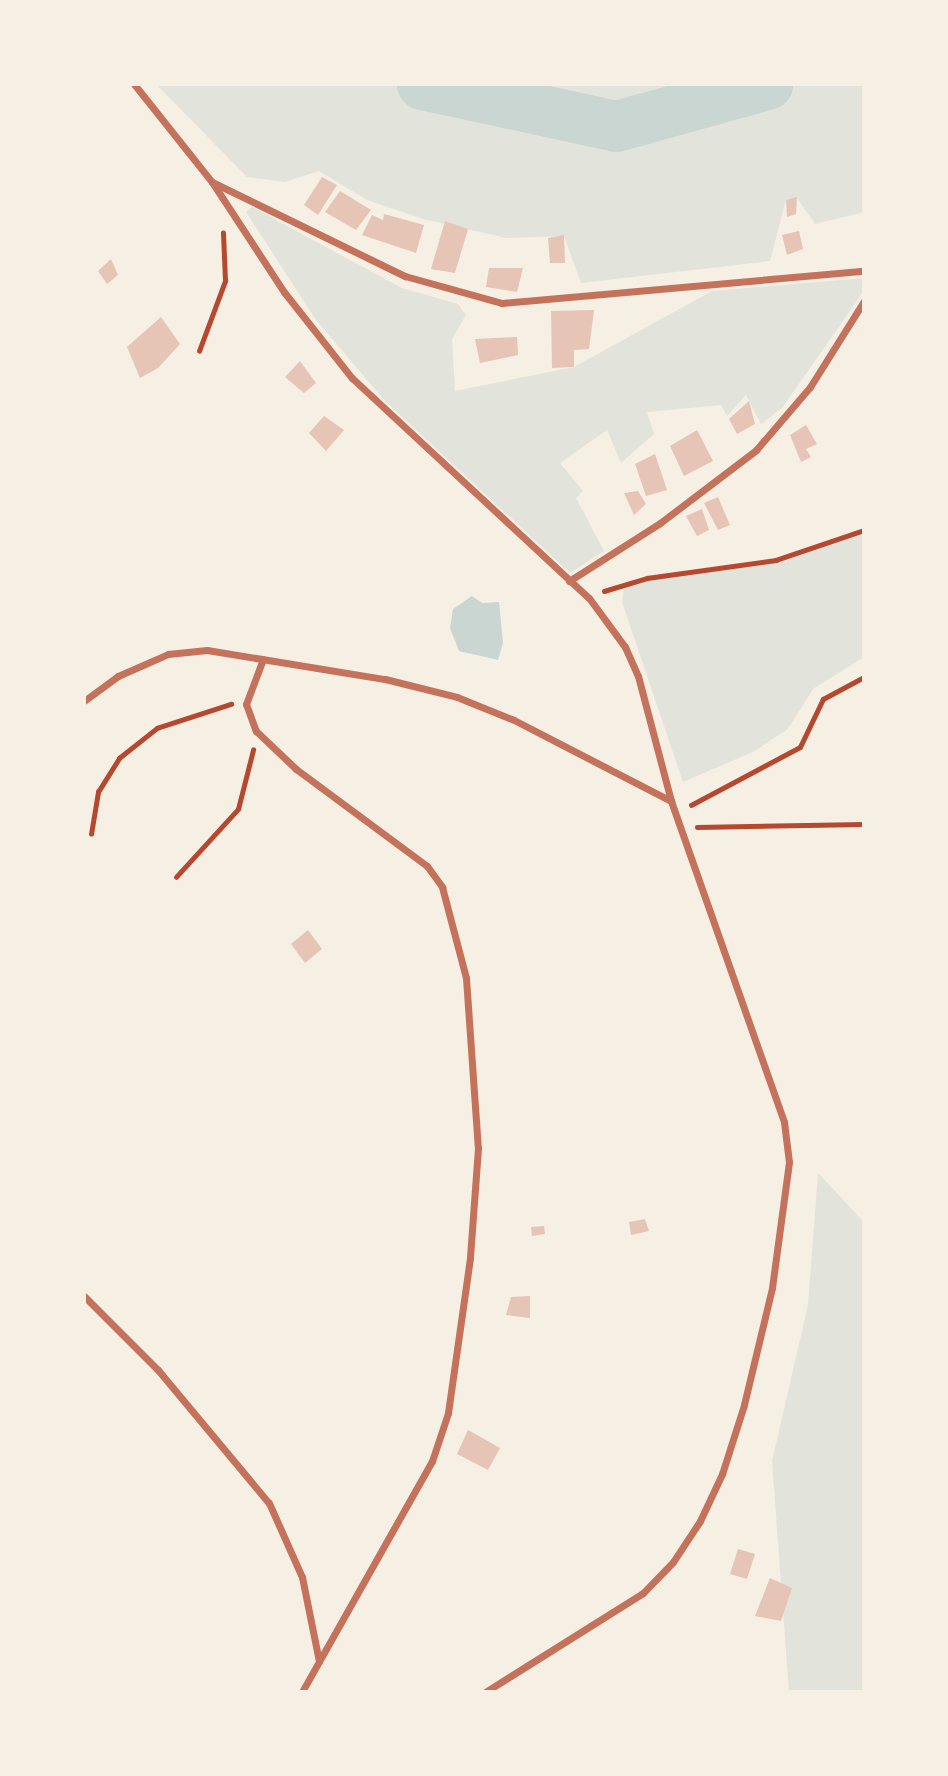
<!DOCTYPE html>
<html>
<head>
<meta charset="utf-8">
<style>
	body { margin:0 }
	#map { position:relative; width:948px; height:1776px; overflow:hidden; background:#f6efe4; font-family:Overpass,sans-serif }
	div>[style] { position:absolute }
	.green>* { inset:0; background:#e2e4dc }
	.water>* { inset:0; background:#c9d6d2 }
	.river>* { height:51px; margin:-25.5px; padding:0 25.5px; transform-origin:25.5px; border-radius:25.5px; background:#c9d6d2 }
	.building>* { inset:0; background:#e6c5b7 }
	.path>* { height:4.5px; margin:-2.25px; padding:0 2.25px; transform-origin:2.25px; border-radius:2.25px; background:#b5482f }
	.minor>* { height:7px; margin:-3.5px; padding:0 3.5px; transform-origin:3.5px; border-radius:3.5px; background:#c5725c }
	span { translate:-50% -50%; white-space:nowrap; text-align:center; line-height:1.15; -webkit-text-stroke:5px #f6efe4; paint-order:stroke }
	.frame { position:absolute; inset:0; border:86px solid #f6efe4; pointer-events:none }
</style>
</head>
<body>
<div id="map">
	<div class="green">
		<i style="clip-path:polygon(156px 84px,864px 84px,864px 212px,815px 224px,797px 198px,786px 200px,770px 261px,581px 283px,564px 236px,506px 238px,423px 219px,367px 200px,319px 171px,285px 182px,247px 177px)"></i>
		<i style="clip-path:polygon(252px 207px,402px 288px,458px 304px,466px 315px,452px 339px,455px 391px,574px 367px,712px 291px,864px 278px,864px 291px,782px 408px,761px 424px,746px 395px,727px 416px,721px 405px,647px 412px,654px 434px,621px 463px,607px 430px,560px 463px,583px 491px,576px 498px,604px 551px,570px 573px,385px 401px,316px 320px,246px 212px)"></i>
		<i style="clip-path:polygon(864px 530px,864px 657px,813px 689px,788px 729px,753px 752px,683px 782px,622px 602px,625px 582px,776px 560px)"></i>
		<i style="clip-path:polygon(818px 1173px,864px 1222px,864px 1692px,789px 1692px,772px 1461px,808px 1305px)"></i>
	</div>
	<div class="water">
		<i style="clip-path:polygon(472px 596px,482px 603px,499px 602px,503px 643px,498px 660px,459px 651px,450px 628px,453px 609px)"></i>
	</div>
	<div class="river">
		<i style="left:422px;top:84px;width:198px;rotate:12.2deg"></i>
		<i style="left:616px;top:126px;width:157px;rotate:-15.5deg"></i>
	</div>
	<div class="building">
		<i style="clip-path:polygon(322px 177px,337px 185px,318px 215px,304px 205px)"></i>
		<i style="clip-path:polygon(340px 191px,371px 210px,356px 230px,325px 212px)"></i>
		<i style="clip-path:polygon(797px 197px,796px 214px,787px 217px,786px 200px)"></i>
		<i style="clip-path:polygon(384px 214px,424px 225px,416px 253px,362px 235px,372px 215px,383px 220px)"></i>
		<i style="clip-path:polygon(445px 221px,468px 229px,455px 273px,431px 269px)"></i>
		<i style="clip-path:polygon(799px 231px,803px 249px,787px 255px,782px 235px)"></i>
		<i style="clip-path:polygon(564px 235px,565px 263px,550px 263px,548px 238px)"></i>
		<i style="clip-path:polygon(111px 259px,118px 275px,107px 284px,98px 271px)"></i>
		<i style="clip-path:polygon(489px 268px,523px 268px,517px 292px,486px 287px)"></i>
		<i style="clip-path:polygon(594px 310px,589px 349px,574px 350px,574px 367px,552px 368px,551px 311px)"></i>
		<i style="clip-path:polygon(161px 317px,180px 344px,158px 368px,140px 378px,127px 347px)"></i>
		<i style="clip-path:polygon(517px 337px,518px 355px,480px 363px,475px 339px)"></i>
		<i style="clip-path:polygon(300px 361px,316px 383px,304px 393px,285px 377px)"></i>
		<i style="clip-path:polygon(749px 401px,755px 424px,737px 434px,729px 419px)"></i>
		<i style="clip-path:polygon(324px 416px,344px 430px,326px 451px,309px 433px)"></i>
		<i style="clip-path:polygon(806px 425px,817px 444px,806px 449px,811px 457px,801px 462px,790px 435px)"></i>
		<i style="clip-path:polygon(697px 430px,713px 461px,684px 476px,670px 446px)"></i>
		<i style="clip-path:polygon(655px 454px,667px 490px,646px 496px,635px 464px)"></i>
		<i style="clip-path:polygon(638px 491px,646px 504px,634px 515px,624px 493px)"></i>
		<i style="clip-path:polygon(718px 497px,730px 525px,718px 530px,704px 503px)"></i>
		<i style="clip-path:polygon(702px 509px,709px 530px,697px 536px,686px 516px)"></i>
		<i style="clip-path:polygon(308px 930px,322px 949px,305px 963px,291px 944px)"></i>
		<i style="clip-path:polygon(645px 1219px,649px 1231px,631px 1235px,629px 1222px)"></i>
		<i style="clip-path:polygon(544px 1226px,545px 1234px,532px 1236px,531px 1227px)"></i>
		<i style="clip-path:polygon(530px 1296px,530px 1318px,506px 1315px,511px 1297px)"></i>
		<i style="clip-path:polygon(468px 1430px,500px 1448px,488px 1470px,457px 1454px)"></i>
		<i style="clip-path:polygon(738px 1549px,755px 1554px,747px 1579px,730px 1574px)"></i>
		<i style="clip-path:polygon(770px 1578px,792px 1588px,781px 1621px,755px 1616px)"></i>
	</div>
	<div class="path">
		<i style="left:199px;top:351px;width:75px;rotate:-69.6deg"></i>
		<i style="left:225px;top:281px;width:48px;rotate:-92.4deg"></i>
		<i style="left:604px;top:591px;width:45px;rotate:-16.8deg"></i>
		<i style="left:647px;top:578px;width:130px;rotate:-7.9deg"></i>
		<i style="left:776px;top:560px;width:93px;rotate:-18.8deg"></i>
		<i style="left:691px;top:805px;width:123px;rotate:-28deg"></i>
		<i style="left:800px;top:747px;width:53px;rotate:-64.4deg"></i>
		<i style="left:823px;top:699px;width:47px;rotate:-28.2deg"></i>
		<i style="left:697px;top:827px;width:167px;rotate:-1deg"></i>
		<i style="left:91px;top:834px;width:43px;rotate:-80.5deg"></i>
		<i style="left:98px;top:792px;width:40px;rotate:-58deg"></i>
		<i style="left:119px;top:758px;width:48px;rotate:-38.3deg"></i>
		<i style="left:157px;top:728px;width:78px;rotate:-18deg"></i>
		<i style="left:176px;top:877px;width:92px;rotate:-47.6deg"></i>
		<i style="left:238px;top:809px;width:61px;rotate:-75.7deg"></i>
	</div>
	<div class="minor">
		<i style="left:134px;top:84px;width:125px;rotate:51.5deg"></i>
		<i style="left:212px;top:182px;width:131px;rotate:56.8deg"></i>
		<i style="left:284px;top:292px;width:110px;rotate:51.7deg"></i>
		<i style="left:352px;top:378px;width:323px;rotate:42.9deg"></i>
		<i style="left:589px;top:598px;width:61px;rotate:53.7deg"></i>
		<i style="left:625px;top:647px;width:32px;rotate:66deg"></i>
		<i style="left:638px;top:676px;width:129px;rotate:75.2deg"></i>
		<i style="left:671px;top:801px;width:340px;rotate:70.6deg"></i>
		<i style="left:784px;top:1122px;width:40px;rotate:82.9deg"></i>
		<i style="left:789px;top:1162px;width:127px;rotate:97.7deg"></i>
		<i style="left:772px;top:1288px;width:120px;rotate:103.5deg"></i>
		<i style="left:744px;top:1405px;width:72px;rotate:107.7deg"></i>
		<i style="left:722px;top:1474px;width:52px;rotate:115.1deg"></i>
		<i style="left:700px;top:1521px;width:49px;rotate:123.4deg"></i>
		<i style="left:673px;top:1562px;width:43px;rotate:134.1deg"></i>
		<i style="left:643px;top:1593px;width:186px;rotate:147.9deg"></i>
		<i style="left:212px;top:182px;width:215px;rotate:26deg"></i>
		<i style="left:405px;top:276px;width:101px;rotate:15.6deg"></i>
		<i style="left:502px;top:303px;width:363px;rotate:-5.1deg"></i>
		<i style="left:569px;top:581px;width:108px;rotate:-32.5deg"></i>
		<i style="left:660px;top:523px;width:121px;rotate:-37.2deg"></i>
		<i style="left:756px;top:450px;width:83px;rotate:-49.4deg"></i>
		<i style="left:810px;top:387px;width:102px;rotate:-57.9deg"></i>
		<i style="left:263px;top:659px;width:48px;rotate:110.7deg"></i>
		<i style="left:246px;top:704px;width:29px;rotate:70deg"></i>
		<i style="left:256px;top:731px;width:55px;rotate:43.5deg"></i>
		<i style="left:296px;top:769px;width:163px;rotate:36.5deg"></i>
		<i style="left:427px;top:866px;width:26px;rotate:54deg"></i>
		<i style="left:442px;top:887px;width:94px;rotate:75.2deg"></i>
		<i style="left:466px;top:978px;width:170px;rotate:86deg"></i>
		<i style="left:478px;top:1148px;width:110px;rotate:94.2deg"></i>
		<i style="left:470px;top:1258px;width:157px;rotate:98.1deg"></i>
		<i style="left:448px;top:1413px;width:51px;rotate:108.4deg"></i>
		<i style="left:432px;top:1461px;width:265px;rotate:119.4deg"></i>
		<i style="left:84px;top:701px;width:42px;rotate:-36.3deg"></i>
		<i style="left:118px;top:676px;width:55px;rotate:-23.7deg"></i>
		<i style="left:168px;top:654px;width:39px;rotate:-6deg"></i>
		<i style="left:207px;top:650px;width:180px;rotate:9.3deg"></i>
		<i style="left:385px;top:679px;width:74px;rotate:14deg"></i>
		<i style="left:457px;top:697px;width:61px;rotate:22deg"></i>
		<i style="left:514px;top:720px;width:177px;rotate:27.3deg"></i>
		<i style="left:84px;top:1296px;width:105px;rotate:45deg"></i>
		<i style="left:158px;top:1370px;width:173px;rotate:50.2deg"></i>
		<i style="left:269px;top:1503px;width:81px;rotate:66deg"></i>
		<i style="left:302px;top:1577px;width:86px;rotate:78.6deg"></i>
	</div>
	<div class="frame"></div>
</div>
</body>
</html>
